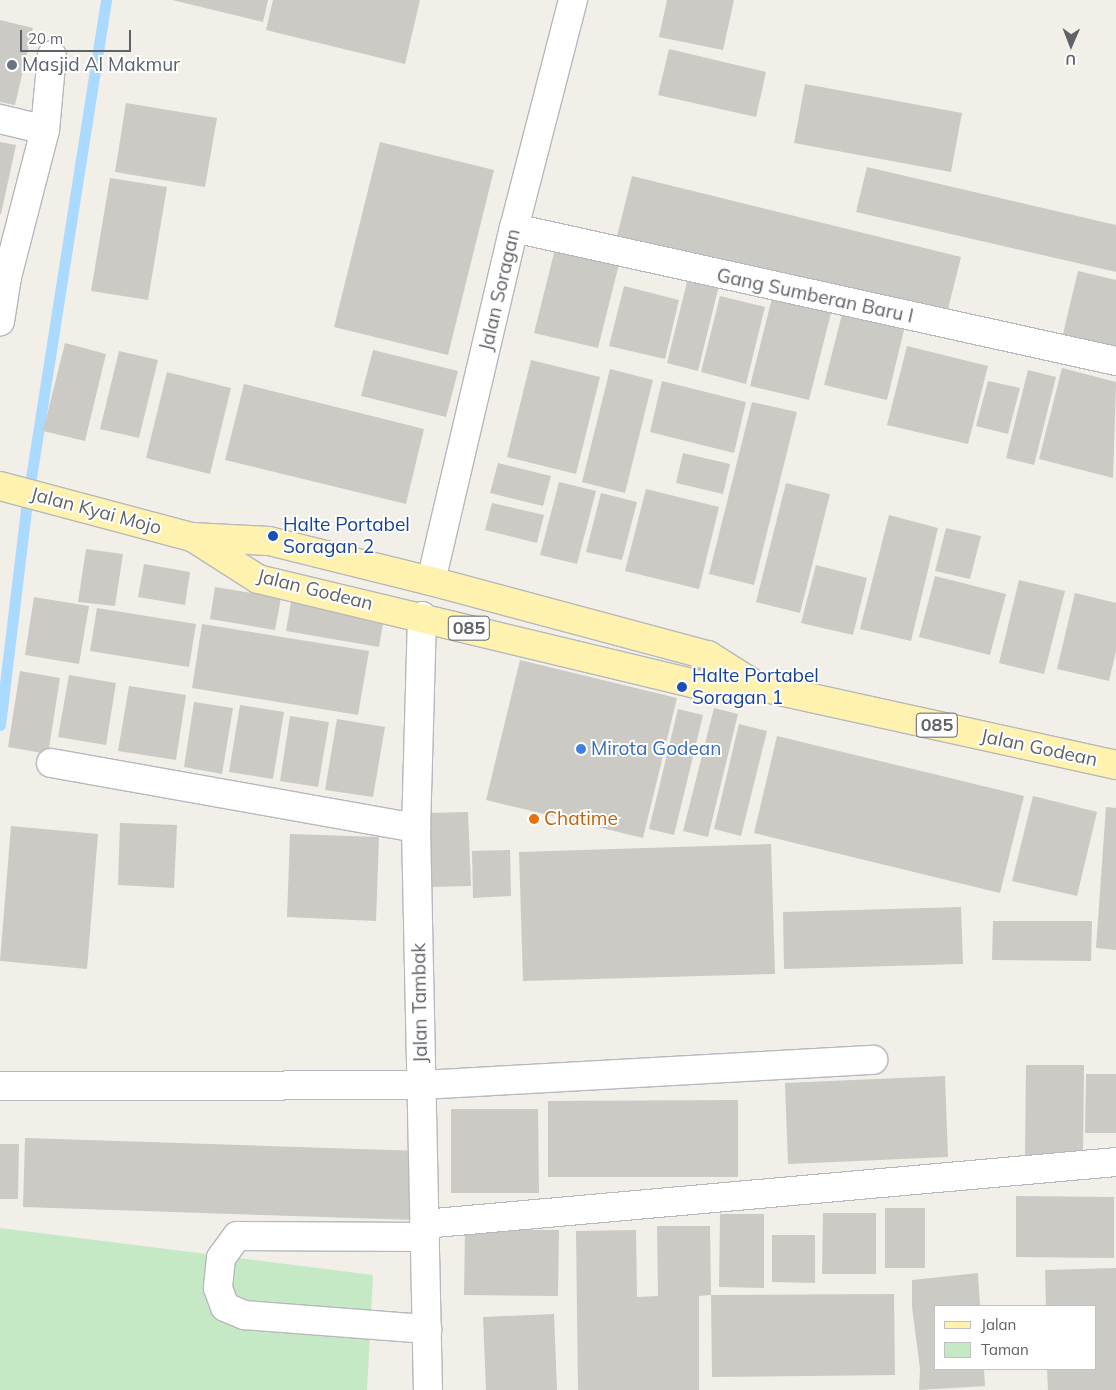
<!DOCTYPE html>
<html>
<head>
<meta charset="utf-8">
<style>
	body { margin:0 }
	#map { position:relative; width:1116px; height:1390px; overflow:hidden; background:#f1efe8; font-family:Mulish,sans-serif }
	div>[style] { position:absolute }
	.green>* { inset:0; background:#c5e8c5 }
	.stream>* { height:11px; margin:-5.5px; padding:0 5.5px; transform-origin:5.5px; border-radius:5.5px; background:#aadaff }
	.building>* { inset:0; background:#cccac5 }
	.roads { filter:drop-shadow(1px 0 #b5b8bc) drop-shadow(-1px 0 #b5b8bc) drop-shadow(0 1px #b5b8bc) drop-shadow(0 -1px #b5b8bc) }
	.minor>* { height:28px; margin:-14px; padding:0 14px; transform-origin:14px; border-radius:14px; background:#fff }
	.major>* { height:28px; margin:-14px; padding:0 14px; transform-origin:14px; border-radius:14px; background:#fff2af }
	.dots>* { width:14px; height:14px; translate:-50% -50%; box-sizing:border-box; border:2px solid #fff; border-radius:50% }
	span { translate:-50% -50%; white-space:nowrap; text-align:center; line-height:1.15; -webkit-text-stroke:4px #fff; paint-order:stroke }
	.shield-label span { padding:1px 4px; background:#fff; border:1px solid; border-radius:4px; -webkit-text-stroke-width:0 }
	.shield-label { font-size:18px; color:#5f6368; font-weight:700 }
	.worship-label { font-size:19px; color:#5b616d }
	.left { translate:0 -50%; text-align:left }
	.street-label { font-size:19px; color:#5f6368 }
	.transit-label { font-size:19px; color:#164399 }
	.shop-label { font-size:19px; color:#366cbe }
	.food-label { font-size:19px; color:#c56008 }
	.legend { position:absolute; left:934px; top:1305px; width:162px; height:65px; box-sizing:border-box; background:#fff; border:1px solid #bfc1c3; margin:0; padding:6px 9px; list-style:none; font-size:15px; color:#5f6368 }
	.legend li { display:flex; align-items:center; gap:10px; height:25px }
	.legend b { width:25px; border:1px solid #bfc1c3 }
	.north { position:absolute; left:1046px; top:20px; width:50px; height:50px; -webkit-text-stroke:4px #fff; paint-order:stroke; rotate:181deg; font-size:14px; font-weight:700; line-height:20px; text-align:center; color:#5f6368 }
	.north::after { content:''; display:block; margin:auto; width:18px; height:22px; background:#5f6368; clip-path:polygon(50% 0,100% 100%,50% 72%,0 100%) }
	.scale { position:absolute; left:20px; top:30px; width:111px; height:22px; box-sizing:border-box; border:2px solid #5f6368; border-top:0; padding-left:6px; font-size:15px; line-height:18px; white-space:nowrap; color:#5f6368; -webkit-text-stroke:4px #fff; paint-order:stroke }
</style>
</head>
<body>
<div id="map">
	<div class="green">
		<i style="clip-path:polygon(0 1228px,373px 1275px,367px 1390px,0 1390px)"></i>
	</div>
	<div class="stream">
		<i style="left:0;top:725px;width:224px;rotate:-83.1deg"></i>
		<i style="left:27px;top:503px;width:509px;rotate:-81.07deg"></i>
	</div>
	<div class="building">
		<i style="clip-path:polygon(172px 0,268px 0,263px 22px)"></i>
		<i style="clip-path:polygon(273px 0,420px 0,405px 64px,266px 30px)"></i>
		<i style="clip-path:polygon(667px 0,734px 0,723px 50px,659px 37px)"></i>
		<i style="clip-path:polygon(0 20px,33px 28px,15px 105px,0 102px)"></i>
		<i style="clip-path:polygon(669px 49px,766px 72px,756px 117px,658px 95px)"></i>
		<i style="clip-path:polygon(805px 84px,962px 113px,951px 172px,794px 143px)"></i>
		<i style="clip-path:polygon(126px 103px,217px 118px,205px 187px,115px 172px)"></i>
		<i style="clip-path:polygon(0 142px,16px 145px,1px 214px,0 214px)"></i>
		<i style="clip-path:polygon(380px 142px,494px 170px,448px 355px,334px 327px)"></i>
		<i style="clip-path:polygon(867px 167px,1116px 225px,1116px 272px,856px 212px)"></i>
		<i style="clip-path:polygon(632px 176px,961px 257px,945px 321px,616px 240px)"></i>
		<i style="clip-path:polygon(110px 178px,167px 187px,148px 300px,91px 291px)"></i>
		<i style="clip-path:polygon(555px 249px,619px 264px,598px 348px,534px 333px)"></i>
		<i style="clip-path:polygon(1078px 271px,1116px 280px,1116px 352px,1062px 338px)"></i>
		<i style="clip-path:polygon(689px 274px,720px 281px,698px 371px,667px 363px)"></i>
		<i style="clip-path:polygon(624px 286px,679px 300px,665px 359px,609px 346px)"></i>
		<i style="clip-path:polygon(720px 296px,765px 307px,746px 384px,701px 372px)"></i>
		<i style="clip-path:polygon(772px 298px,831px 313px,809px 400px,750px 386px)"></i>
		<i style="clip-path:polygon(842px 314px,904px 330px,887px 400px,824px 385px)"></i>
		<i style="clip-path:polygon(65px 343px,106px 354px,85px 441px,43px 431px)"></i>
		<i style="clip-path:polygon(907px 346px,988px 366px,968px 444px,887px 425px)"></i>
		<i style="clip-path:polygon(373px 350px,458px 371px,446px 417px,361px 396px)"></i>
		<i style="clip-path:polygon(119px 351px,158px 360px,139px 438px,100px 429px)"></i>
		<i style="clip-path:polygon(531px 360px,600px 377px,576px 474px,507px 457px)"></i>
		<i style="clip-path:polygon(1062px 368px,1116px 382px,1113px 478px,1039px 459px)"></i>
		<i style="clip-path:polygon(610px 369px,653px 380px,625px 493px,582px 482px)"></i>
		<i style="clip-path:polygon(1028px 370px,1056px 377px,1034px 465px,1006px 458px)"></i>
		<i style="clip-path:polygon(167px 372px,231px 388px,210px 474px,146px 458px)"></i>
		<i style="clip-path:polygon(662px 381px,746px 402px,734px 453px,650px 432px)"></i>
		<i style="clip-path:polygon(988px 381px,1020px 388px,1008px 434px,976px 426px)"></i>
		<i style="clip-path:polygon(244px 384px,424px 429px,406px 504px,225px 460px)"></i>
		<i style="clip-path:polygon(752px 402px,797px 412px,754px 585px,709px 574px)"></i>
		<i style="clip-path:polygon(683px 453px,730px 464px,723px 494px,676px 483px)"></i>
		<i style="clip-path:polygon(498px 463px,551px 476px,543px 506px,490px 493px)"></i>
		<i style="clip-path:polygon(559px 482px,596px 491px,577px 564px,540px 555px)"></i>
		<i style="clip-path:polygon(786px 483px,830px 494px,800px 613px,756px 602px)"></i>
		<i style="clip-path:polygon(646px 489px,719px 507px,699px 589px,625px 571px)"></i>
		<i style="clip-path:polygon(601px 493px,637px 502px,622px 560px,586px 552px)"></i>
		<i style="clip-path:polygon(492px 503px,544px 515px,537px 543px,485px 530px)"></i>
		<i style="clip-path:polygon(889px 515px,938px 528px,911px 641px,860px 629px)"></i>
		<i style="clip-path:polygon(946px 528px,981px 536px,970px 579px,935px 571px)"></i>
		<i style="clip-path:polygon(86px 549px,123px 554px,115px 606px,78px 602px)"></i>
		<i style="clip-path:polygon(144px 564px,190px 572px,185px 605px,138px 597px)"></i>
		<i style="clip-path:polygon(816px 565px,867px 578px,853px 635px,801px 623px)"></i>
		<i style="clip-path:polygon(935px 576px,1006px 594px,990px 655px,919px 637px)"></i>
		<i style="clip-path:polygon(1019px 580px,1065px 591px,1044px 674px,999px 663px)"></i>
		<i style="clip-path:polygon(215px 587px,281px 598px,275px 630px,210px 619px)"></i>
		<i style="clip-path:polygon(1075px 593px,1116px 603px,1116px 651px,1109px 681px,1057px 669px)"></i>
		<i style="clip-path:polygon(34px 597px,89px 606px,79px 664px,25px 655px)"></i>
		<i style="clip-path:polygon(291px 602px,384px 617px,379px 647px,286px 631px)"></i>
		<i style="clip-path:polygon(97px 608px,196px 624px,189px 667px,90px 651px)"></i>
		<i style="clip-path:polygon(202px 624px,369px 651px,358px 715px,192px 688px)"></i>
		<i style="clip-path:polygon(520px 660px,677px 698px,643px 838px,486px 800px)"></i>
		<i style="clip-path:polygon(20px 671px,60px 678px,48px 754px,8px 747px)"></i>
		<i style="clip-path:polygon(69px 675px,116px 683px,106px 745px,58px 737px)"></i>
		<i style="clip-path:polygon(129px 686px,186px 695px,176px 760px,118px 751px)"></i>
		<i style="clip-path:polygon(194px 702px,233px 708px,222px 774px,184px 767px)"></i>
		<i style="clip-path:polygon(240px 705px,284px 712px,273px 779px,229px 772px)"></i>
		<i style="clip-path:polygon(714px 708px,738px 714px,708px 837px,683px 831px)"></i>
		<i style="clip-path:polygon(678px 709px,703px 715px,674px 835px,649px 829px)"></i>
		<i style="clip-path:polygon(290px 716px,329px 722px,318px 787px,280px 781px)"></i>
		<i style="clip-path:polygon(337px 719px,385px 727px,373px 797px,325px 790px)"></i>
		<i style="clip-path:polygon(739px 724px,767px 731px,741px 836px,714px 829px)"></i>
		<i style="clip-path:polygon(777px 736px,1024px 796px,1000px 893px,754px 833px)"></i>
		<i style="clip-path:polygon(1033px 796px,1097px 812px,1077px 896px,1012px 881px)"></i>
		<i style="clip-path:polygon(1106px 807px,1116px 808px,1116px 950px,1096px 948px)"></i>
		<i style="clip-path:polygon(468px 812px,471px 886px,430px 887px,428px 813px)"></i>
		<i style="clip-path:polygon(120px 823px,177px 825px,174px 888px,118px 885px)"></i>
		<i style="clip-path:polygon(11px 826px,98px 834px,87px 969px,0 961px)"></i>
		<i style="clip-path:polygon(290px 834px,379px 837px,376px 921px,287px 917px)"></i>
		<i style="clip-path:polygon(771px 844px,775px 974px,523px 981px,519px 852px)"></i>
		<i style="clip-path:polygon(510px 850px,511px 896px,473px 898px,472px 851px)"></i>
		<i style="clip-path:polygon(961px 907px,963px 964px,784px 969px,783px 912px)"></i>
		<i style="clip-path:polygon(993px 921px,1092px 921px,1091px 961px,992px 960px)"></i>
		<i style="clip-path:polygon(1026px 1065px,1084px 1065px,1083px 1157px,1025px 1156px)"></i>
		<i style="clip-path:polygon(1086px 1074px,1116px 1074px,1116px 1133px,1085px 1133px)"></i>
		<i style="clip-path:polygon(945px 1076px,948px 1157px,788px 1164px,785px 1083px)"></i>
		<i style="clip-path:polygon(738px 1100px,738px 1177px,548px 1177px,548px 1101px)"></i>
		<i style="clip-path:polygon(451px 1109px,538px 1109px,539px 1193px,451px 1193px)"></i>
		<i style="clip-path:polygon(25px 1138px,419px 1151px,416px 1220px,23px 1207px)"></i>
		<i style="clip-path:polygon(0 1144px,19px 1144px,18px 1199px,0 1199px)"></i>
		<i style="clip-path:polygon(1016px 1196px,1114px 1197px,1114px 1258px,1016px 1257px)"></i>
		<i style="clip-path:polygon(885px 1208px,925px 1208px,925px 1268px,885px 1268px)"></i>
		<i style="clip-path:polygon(823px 1213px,876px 1213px,876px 1274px,822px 1274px)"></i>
		<i style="clip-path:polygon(720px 1214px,764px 1214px,764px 1288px,719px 1287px)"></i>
		<i style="clip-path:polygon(657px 1226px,710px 1226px,711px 1295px,894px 1294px,895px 1375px,712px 1377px,711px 1295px,699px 1296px,699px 1390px,578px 1390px,576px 1231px,636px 1230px,637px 1297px,658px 1296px)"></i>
		<i style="clip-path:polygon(465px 1230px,559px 1230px,558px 1296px,464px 1295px)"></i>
		<i style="clip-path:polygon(772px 1235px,815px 1235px,815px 1283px,772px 1282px)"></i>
		<i style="clip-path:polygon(1116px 1268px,1116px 1390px,1048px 1390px,1047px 1369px,1095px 1369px,1095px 1306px,1046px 1306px,1045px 1270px)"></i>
		<i style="clip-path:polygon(978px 1273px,980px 1306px,935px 1306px,935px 1369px,984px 1369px,985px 1386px,919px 1390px,920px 1369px,912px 1307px,912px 1280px)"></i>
		<i style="clip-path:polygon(554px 1314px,557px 1390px,486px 1390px,483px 1317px)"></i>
	</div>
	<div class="roads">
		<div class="minor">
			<i style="left:0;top:119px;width:46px;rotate:13.7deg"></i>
			<i style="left:514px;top:228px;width:617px;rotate:12.46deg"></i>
			<i style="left:0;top:276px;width:7px;rotate:8deg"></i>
			<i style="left:7px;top:277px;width:45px;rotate:99deg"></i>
			<i style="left:7px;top:277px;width:152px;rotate:-75.5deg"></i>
			<i style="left:45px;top:130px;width:75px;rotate:-84.7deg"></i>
			<i style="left:431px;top:581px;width:363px;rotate:-76.8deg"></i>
			<i style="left:514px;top:228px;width:236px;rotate:-75.5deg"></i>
			<i style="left:422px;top:616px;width:212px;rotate:91.6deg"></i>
			<i style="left:416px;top:828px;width:562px;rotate:88.78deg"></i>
			<i style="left:51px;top:763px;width:371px;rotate:10.1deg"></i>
			<i style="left:0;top:1086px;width:422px;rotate:-0.1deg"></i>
			<i style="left:422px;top:1085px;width:452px;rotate:-3.2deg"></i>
			<i style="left:424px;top:1224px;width:695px;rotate:-5.12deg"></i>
			<i style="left:425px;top:1237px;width:188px;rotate:-179.7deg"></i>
			<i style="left:237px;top:1236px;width:27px;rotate:126deg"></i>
			<i style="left:221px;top:1258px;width:30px;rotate:96deg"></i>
			<i style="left:218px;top:1288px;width:20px;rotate:70deg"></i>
			<i style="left:225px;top:1307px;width:21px;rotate:23deg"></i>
			<i style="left:244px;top:1315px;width:184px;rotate:4.4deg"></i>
		</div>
		<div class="major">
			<i style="left:0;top:486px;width:199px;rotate:14.9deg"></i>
			<i style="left:192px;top:537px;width:77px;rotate:3deg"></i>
			<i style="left:269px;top:541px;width:167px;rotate:13.9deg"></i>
			<i style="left:431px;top:581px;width:287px;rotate:15deg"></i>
			<i style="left:708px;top:655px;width:58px;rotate:32.3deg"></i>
			<i style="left:192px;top:537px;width:78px;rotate:32.5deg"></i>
			<i style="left:258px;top:579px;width:455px;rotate:13.5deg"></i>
			<i style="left:700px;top:685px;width:57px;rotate:1deg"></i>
			<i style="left:757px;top:686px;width:368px;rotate:12.4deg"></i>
		</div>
	</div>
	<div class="dots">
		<i style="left:12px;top:65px;background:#6b7280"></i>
		<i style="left:273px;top:536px;background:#1a4fb4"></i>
		<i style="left:682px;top:687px;background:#1a4fb4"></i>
		<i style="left:581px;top:749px;background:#3f7fe0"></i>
		<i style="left:534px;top:819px;background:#e8710a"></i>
	</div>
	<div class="shield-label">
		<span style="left:469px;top:628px">085</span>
		<span style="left:937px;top:725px">085</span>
	</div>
	<div class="worship-label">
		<span class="left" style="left:22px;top:65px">Masjid Al Makmur</span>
	</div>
	<div class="street-label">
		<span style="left:500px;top:290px;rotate:-77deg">Jalan Soragan</span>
		<span style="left:815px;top:296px;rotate:12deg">Gang Sumberan Baru I</span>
		<span style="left:96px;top:511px;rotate:15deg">Jalan Kyai Mojo</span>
		<span style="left:315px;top:590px;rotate:14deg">Jalan Godean</span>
		<span style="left:1039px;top:748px;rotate:12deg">Jalan Godean</span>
		<span style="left:420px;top:1003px;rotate:-91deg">Jalan Tambak</span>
	</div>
	<div class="transit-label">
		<span class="left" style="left:283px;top:536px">Halte Portabel<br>Soragan 2</span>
		<span class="left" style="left:692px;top:687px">Halte Portabel<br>Soragan 1</span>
	</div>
	<div class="shop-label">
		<span class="left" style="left:591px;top:749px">Mirota Godean</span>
	</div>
	<div class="food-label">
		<span class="left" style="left:544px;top:819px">Chatime</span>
	</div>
	<ul class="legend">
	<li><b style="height:6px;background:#fff2af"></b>Jalan</li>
	<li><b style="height:14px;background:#c5e8c5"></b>Taman</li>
	</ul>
	<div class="north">U</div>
	<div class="scale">20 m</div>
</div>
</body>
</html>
